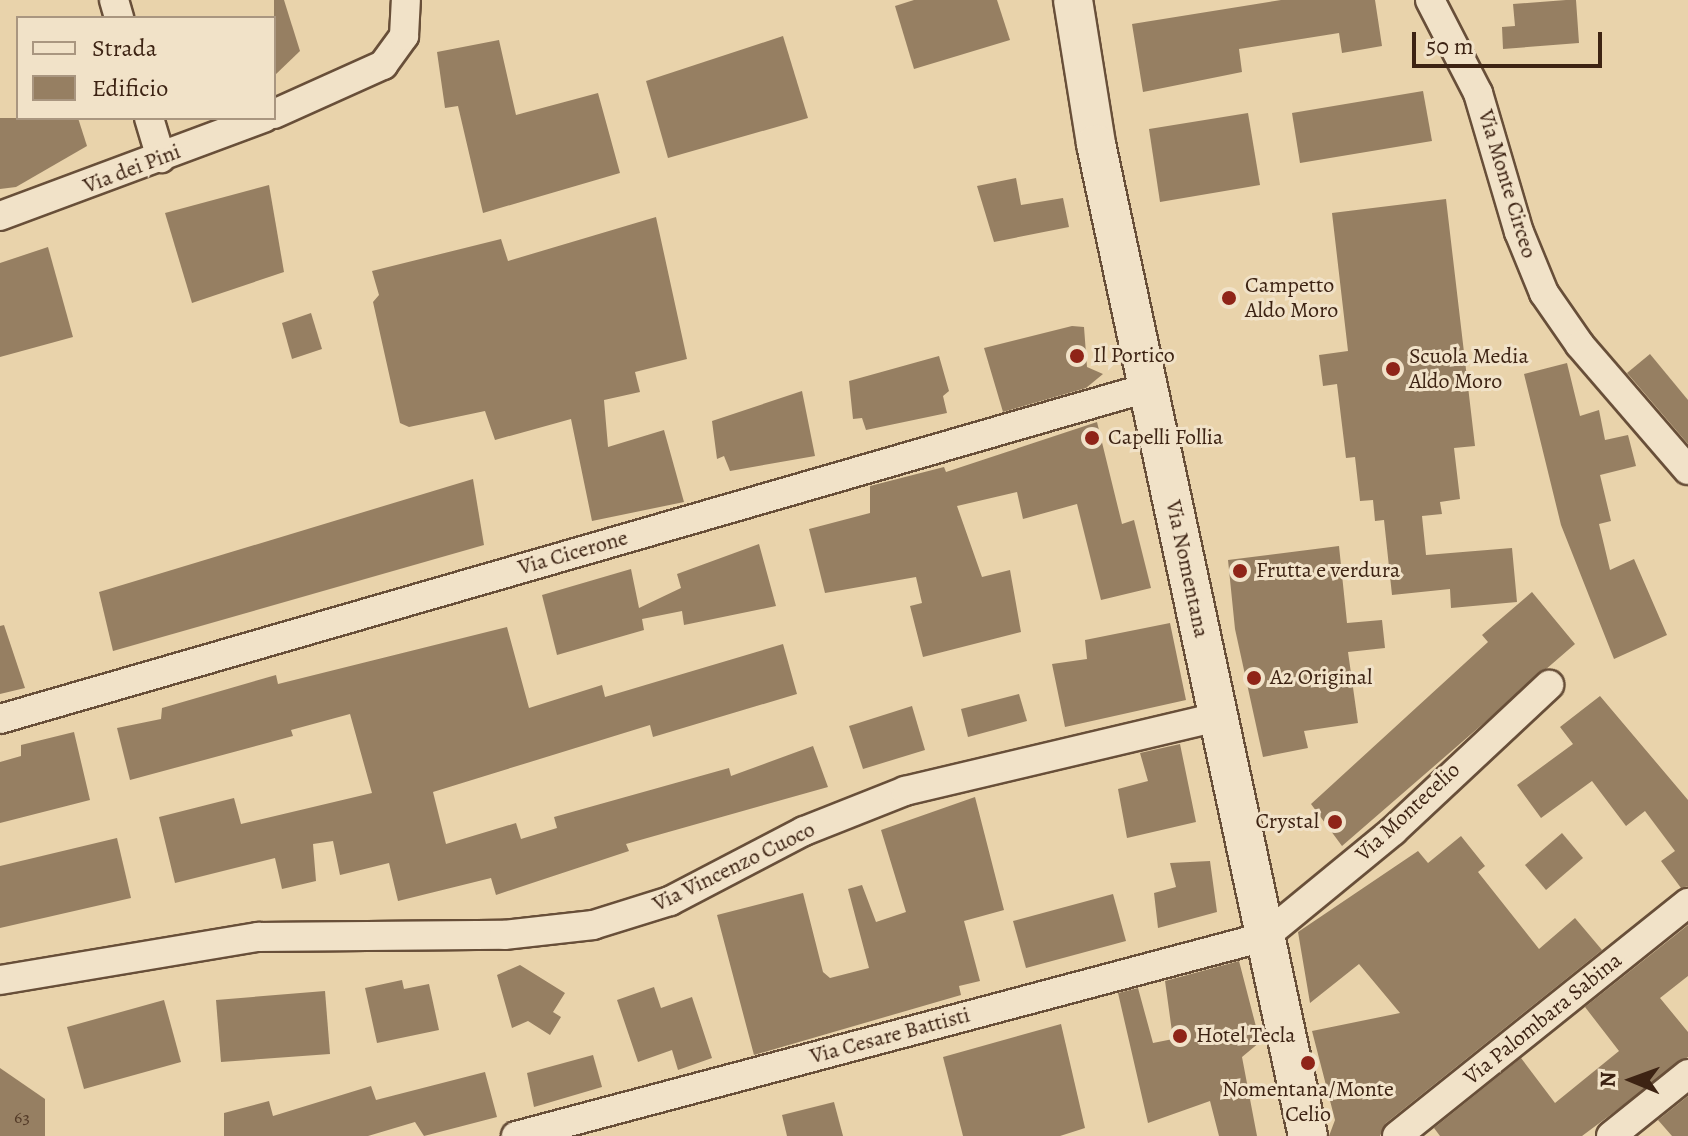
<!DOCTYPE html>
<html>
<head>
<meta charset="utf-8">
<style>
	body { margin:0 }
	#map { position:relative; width:1688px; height:1136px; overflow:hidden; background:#e9d3ab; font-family:Alegreya,serif }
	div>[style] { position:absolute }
	.building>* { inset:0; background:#967f62 }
	.roads { filter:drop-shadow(2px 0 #684f39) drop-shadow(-2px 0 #684f39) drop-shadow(0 2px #684f39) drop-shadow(0 -2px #684f39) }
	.street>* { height:28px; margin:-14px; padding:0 14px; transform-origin:14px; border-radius:14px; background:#f1e2c8 }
	.secondary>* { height:38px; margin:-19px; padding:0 19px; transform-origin:19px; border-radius:19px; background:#f1e2c8 }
	.dots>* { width:22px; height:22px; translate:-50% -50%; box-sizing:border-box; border:4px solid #f1e2c8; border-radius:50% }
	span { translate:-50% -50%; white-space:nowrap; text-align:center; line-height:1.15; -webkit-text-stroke:6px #f1e2c8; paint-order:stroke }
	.number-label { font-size:18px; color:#533a27 }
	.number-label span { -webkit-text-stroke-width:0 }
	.street-label { font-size:22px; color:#3d2313 }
	.poi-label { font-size:22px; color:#3d2313 }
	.left { translate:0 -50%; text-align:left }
	.right { translate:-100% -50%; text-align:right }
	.legend { position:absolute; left:16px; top:16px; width:260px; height:104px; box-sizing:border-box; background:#f1e2c8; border:2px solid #a99680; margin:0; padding:10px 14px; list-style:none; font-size:24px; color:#3d2313 }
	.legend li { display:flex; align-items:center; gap:16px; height:40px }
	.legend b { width:40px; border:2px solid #a99680 }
	.north { position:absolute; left:1592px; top:1040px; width:80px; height:80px; -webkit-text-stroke:6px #f1e2c8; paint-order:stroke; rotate:271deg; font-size:22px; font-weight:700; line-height:32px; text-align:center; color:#3d2313 }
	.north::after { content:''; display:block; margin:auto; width:28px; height:36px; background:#3d2313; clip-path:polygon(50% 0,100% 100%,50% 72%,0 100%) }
	.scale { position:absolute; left:1412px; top:32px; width:190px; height:36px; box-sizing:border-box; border:4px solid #3d2313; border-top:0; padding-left:10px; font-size:24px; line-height:28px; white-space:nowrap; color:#3d2313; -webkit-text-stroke:6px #f1e2c8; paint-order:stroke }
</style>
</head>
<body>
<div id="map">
	<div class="building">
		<i style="clip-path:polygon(274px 0,284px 0,300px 51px,274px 76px)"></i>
		<i style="clip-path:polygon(914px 0,997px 0,1010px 40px,914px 69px,895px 6px)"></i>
		<i style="clip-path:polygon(1281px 0,1375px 0,1382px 46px,1342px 53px,1339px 33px,1239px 49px,1242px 72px,1143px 92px,1132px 24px)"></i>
		<i style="clip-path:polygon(1566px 0,1576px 0,1579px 43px,1503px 49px,1502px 27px,1515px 26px,1513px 4px)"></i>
		<i style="clip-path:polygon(783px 36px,808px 118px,668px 158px,646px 81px)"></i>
		<i style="clip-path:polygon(499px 40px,516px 115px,598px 93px,620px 173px,483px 213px,458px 106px,445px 108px,437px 52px)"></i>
		<i style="clip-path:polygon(1423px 91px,1432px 141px,1300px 163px,1292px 113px)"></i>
		<i style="clip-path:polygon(1248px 113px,1260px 185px,1160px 202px,1149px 129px)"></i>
		<i style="clip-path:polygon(0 118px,78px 118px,87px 146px,16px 187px,0 189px)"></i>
		<i style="clip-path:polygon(1016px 178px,1021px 205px,1063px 198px,1069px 227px,994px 242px,977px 186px)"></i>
		<i style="clip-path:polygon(269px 185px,284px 272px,192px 303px,165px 213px)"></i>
		<i style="clip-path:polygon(1446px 199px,1475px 446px,1454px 448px,1460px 499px,1440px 502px,1442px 514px,1422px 516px,1426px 555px,1512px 548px,1517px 602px,1451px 608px,1450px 589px,1392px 595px,1384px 520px,1375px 521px,1373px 500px,1360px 501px,1355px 457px,1346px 458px,1337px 384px,1323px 386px,1319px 355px,1348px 351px,1332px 213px)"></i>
		<i style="clip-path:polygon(656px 217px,687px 359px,635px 372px,640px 392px,604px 400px,608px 447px,664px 430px,684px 502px,592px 521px,571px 419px,495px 440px,485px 411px,409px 427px,400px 423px,373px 302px,379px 295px,372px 271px,501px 239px,508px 261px)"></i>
		<i style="clip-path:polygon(48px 247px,73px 337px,0 357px,0 263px)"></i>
		<i style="clip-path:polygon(311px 313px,322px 349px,292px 359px,282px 323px)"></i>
		<i style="clip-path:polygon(1072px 326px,1084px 327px,1087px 367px,1103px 374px,1086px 388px,1003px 412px,984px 348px)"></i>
		<i style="clip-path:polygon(1650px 354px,1688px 400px,1688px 444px,1627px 373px)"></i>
		<i style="clip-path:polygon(939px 356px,949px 391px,943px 396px,947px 413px,866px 430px,862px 418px,853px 419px,849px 381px)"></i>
		<i style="clip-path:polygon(1567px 363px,1580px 416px,1599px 410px,1605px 440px,1628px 435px,1636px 466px,1600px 475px,1611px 521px,1599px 524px,1610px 570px,1634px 559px,1667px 635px,1614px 659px,1561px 525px,1524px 374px)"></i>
		<i style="clip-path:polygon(802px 391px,815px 456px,730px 471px,724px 456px,717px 459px,712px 421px)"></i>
		<i style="clip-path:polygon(1097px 422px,1122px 524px,1134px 520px,1151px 588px,1101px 600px,1077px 504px,1023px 519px,1017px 492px,957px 506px,982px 577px,1010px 570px,1021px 632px,923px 657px,910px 606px,922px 603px,916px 577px,825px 593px,809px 529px,870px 513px,870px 486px,944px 467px,946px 472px)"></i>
		<i style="clip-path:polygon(473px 479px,484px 545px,113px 651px,99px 592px)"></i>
		<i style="clip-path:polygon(759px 544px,776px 606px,684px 625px,682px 611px,642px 619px,644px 630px,557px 655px,542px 595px,631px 569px,639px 608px,681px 588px,677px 574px)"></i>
		<i style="clip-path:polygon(1339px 546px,1347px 623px,1382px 620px,1385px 648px,1348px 652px,1358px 723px,1304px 731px,1308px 748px,1263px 757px,1235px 629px,1228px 560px)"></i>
		<i style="clip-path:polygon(1532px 592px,1575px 644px,1342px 846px,1311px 804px,1488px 642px,1482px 635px)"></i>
		<i style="clip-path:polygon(1170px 623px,1186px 700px,1065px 727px,1052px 664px,1087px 659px,1085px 640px)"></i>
		<i style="clip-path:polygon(4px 625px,25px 688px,0 694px,0 626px)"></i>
		<i style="clip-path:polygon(507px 627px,529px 708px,602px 685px,605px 697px,783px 644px,797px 694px,653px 737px,650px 725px,433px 792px,446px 844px,516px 823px,521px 839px,557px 828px,554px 817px,729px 768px,731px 776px,813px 746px,828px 787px,626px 844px,629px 851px,496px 895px,491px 878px,398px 901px,389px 863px,340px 875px,333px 841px,313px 844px,316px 881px,282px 889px,275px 858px,175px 883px,159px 817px,234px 798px,241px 824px,372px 793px,350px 714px,291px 730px,293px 736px,130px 780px,117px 728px,161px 719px,162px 708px,276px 675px,278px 684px)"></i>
		<i style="clip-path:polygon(1019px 694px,1027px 721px,968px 737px,961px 709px)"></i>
		<i style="clip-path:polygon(1600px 696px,1688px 800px,1688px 886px,1681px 888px,1661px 861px,1675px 851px,1645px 811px,1626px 826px,1592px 781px,1541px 818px,1517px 785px,1573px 744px,1560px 727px)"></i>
		<i style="clip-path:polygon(912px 706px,925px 750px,863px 769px,849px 726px)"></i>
		<i style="clip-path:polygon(74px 732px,90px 800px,0 823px,0 762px,21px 756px,21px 745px)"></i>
		<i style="clip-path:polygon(1180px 744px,1196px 822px,1127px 838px,1118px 789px,1148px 781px,1140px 753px)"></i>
		<i style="clip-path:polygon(975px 797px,1004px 910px,964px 921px,980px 981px,959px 986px,961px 995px,754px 1055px,717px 915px,803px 893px,823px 972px,830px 978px,869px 968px,848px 889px,862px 885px,876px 922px,906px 912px,881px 830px)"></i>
		<i style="clip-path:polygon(1562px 833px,1583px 858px,1546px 890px,1525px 865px)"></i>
		<i style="clip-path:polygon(1461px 836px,1485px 866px,1478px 872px,1539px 949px,1575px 918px,1602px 950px,1386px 1123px,1380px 1136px,1329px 1136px,1335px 1120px,1312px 1031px,1400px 1013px,1359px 964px,1310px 1003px,1298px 932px,1418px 851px,1428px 863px)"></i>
		<i style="clip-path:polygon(117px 838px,131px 898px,0 928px,0 866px)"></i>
		<i style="clip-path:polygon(1210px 861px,1217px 912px,1158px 928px,1154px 893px,1176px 887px,1170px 863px)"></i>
		<i style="clip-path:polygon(1113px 894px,1126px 941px,1026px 968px,1013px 921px)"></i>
		<i style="clip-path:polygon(1688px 925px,1688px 976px,1660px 998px,1688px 1032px,1688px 1057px,1582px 1136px,1440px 1136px,1434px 1128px,1521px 1058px,1555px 1103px,1619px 1051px,1585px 1007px)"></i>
		<i style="clip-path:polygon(1239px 961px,1260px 1042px,1242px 1057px,1257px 1136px,1219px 1136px,1210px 1101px,1148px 1123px,1118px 993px,1138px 988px,1153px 1043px,1173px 1039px,1165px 981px)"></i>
		<i style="clip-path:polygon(520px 965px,565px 993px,553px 1012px,561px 1017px,550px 1035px,528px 1021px,512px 1028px,497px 975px)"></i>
		<i style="clip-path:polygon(402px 980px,404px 989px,429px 984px,439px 1030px,377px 1043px,365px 988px)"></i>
		<i style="clip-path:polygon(654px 987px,661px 1008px,692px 997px,712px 1058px,678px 1070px,672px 1050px,638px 1062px,617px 1000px)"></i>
		<i style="clip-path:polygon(325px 991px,330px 1054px,221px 1062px,216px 1000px)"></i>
		<i style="clip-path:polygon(164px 1000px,181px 1062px,84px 1089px,67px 1027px)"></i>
		<i style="clip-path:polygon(1061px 1024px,1085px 1128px,1060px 1136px,963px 1136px,943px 1057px)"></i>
		<i style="clip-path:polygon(593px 1055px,602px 1087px,534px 1107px,527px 1073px)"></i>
		<i style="clip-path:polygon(0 1068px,45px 1099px,45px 1136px,0 1136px)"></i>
		<i style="clip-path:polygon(485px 1072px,497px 1117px,424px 1136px,415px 1122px,368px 1136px,224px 1136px,224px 1113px,269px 1101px,273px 1116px,371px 1086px,376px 1100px)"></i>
		<i style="clip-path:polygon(1688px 1096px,1688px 1136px,1672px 1136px,1658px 1120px)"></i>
		<i style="clip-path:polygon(834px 1102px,843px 1136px,787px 1136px,782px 1115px)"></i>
	</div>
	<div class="roads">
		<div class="street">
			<i style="left:114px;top:0;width:19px;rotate:74deg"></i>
			<i style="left:1430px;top:0;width:105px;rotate:62.7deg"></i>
			<i style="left:1478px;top:93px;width:145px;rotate:73.6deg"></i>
			<i style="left:1519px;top:232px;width:66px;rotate:67.7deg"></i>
			<i style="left:1544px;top:293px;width:63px;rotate:55.3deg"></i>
			<i style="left:1580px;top:345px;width:165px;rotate:49.2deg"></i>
			<i style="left:274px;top:114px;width:120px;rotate:-24.2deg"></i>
			<i style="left:383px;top:65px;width:36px;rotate:-54deg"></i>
			<i style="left:404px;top:36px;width:36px;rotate:-87deg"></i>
			<i style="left:149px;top:118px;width:42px;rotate:73.3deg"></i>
			<i style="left:0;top:216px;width:282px;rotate:-20.4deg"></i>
			<i style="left:0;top:719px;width:1194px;rotate:-16.1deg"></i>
			<i style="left:0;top:980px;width:262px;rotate:-9.5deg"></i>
			<i style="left:258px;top:937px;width:246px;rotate:-0.5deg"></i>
			<i style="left:504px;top:935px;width:90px;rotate:-6.4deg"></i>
			<i style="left:593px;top:925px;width:81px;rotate:-17.3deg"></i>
			<i style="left:670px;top:901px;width:151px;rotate:-27.6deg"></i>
			<i style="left:804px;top:831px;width:109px;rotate:-21.6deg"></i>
			<i style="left:905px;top:791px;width:323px;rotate:-13.3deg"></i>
			<i style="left:516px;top:1136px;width:774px;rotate:-14.9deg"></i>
			<i style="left:1264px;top:937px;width:167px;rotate:-39.4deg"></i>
			<i style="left:1393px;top:831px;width:214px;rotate:-43.1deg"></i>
			<i style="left:1397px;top:1136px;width:373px;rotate:-38.7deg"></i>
			<i style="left:1611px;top:1136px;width:99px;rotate:-38.8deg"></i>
		</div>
		<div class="secondary">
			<i style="left:1073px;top:0;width:146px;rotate:80.9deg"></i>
			<i style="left:1096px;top:144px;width:1014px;rotate:77.94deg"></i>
		</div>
	</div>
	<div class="dots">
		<i style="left:1229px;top:298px;background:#8f2418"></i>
		<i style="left:1077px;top:356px;background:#8f2418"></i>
		<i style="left:1393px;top:369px;background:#8f2418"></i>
		<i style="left:1092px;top:438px;background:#8f2418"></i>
		<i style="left:1240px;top:571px;background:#8f2418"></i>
		<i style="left:1254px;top:678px;background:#8f2418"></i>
		<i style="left:1335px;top:822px;background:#8f2418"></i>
		<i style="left:1180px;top:1036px;background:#8f2418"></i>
		<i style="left:1308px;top:1063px;background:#8f2418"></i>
	</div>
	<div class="number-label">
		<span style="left:22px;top:1117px">63</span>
	</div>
	<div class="street-label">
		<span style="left:132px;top:169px;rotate:-21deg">Via dei Pini</span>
		<span style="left:1507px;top:184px;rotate:73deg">Via Monte Circeo</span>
		<span style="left:573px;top:553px;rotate:-16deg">Via Cicerone</span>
		<span style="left:1187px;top:569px;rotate:78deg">Via Nomentana</span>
		<span style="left:1408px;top:812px;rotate:-43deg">Via Montecelio</span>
		<span style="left:734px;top:867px;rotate:-26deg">Via Vincenzo Cuoco</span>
		<span style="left:1543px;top:1019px;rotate:-39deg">Via Palombara Sabina</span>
		<span style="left:890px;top:1036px;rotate:-15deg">Via Cesare Battisti</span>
	</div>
	<div class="poi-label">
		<span class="left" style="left:1245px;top:298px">Campetto<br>Aldo Moro</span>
		<span class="left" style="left:1093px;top:356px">Il Portico</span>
		<span class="left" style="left:1409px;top:369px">Scuola Media<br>Aldo Moro</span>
		<span class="left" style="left:1108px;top:438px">Capelli Follia</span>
		<span class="left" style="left:1256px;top:571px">Frutta e verdura</span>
		<span class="left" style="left:1270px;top:678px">A2 Original</span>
		<span class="right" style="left:1319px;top:822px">Crystal</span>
		<span class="left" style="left:1196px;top:1036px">Hotel Tecla</span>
		<span style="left:1308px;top:1102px">Nomentana/Monte<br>Celio</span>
	</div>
	<ul class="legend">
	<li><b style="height:10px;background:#f1e2c8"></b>Strada</li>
	<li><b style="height:22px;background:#967f62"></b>Edificio</li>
	</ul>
	<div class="north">N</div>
	<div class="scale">50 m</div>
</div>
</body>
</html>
